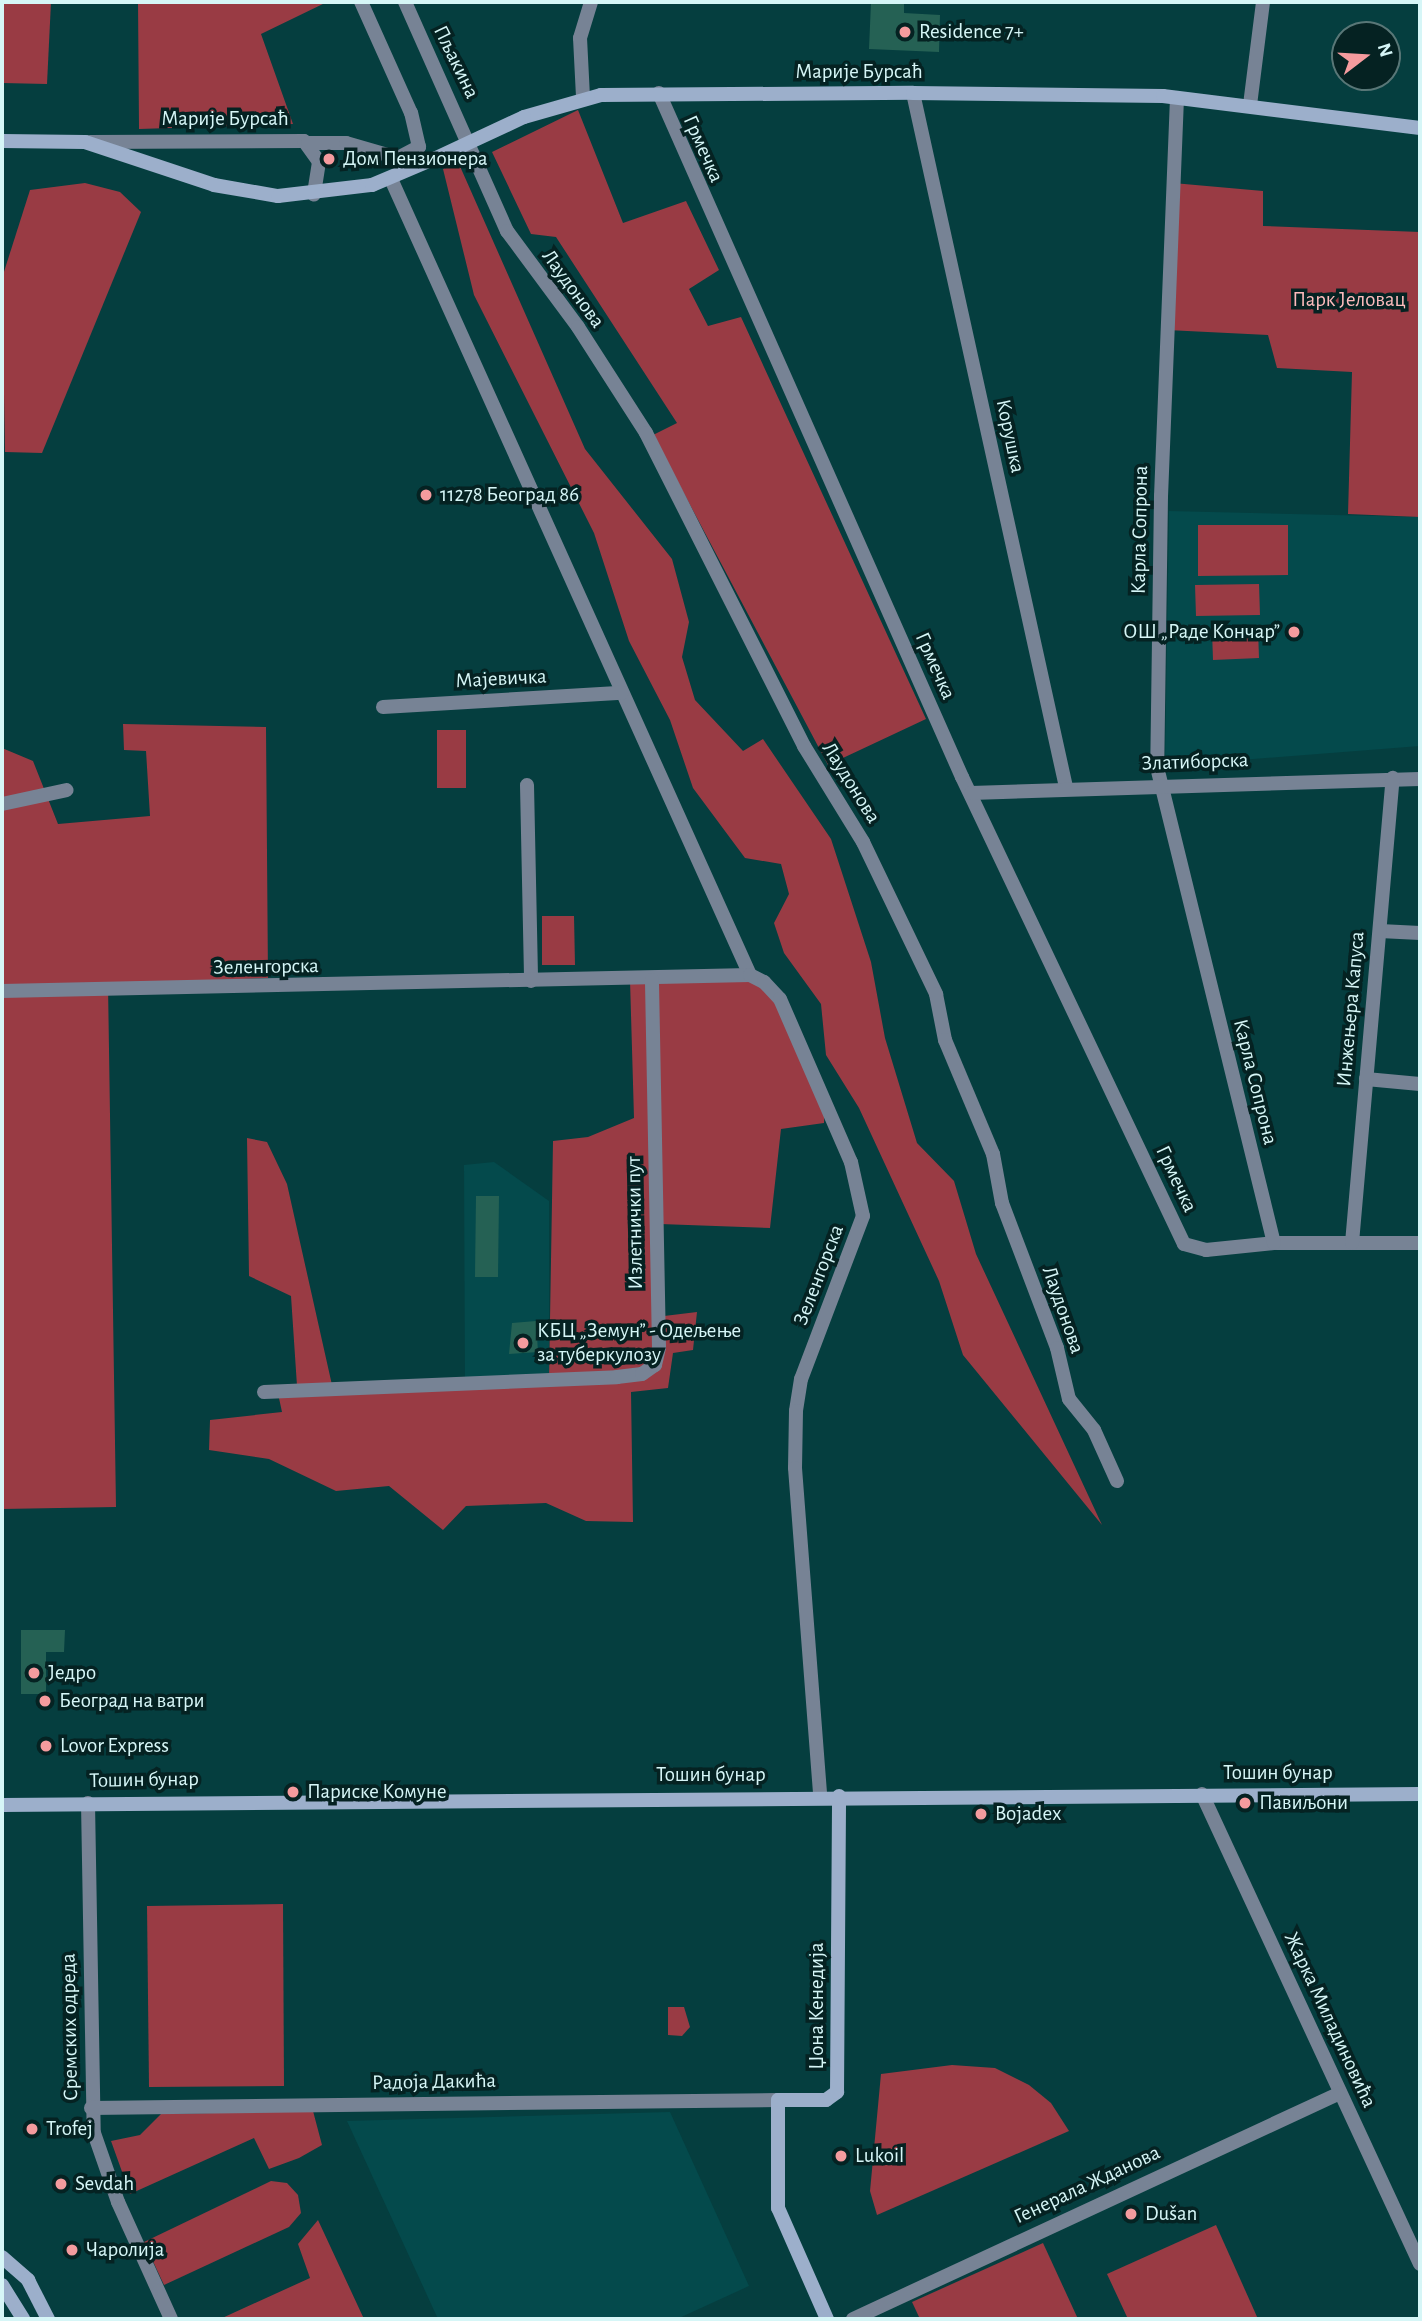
<!DOCTYPE html>
<html>
<head>
<meta charset="utf-8">
<style>
	body { margin:0 }
	#map { position:relative; width:1422px; height:2321px; overflow:hidden; background:#053e3f; font-family:"Alegreya Sans",sans-serif }
	div>[style] { position:absolute }
	.built>* { inset:0; background:#044a4c }
	.green>* { inset:0; background:#993b44 }
	.building>* { inset:0; background:#256154 }
	.street>* { height:14px; margin:-7px; padding:0 7px; transform-origin:7px; border-radius:7px; background:#778395 }
	.secondary>* { height:14px; margin:-7px; padding:0 7px; transform-origin:7px; border-radius:7px; background:#9cafcb }
	.secondary-bridge>* { height:14px; margin:-7px; padding:0 7px; transform-origin:7px; border-radius:7px; background:#9cafcb }
	.dots>* { width:19px; height:19px; translate:-50% -50%; box-sizing:border-box; border:4px solid #052222; border-radius:50% }
	span { translate:-50% -50%; white-space:nowrap; text-align:center; line-height:1.15; -webkit-text-stroke:7px #052222; paint-order:stroke }
	.poi-label { font-size:21px; color:#d6f6f7 }
	.left { translate:0 -50%; text-align:left }
	.right { translate:-100% -50%; text-align:right }
	.street-label { font-size:21px; color:#d6f6f7 }
	.park-label { font-size:21px; color:#fdbbbc }
	.frame { position:absolute; inset:0; border:4px solid #d6f6f7; pointer-events:none }
	.north { position:absolute; left:1331px; top:21px; width:70px; height:70px; box-sizing:border-box; background:#052222; border:2px solid #597777; border-radius:50%; rotate:73deg; font-size:19px; font-weight:700; line-height:28px; text-align:center; color:#d6f6f7 }
	.north::after { content:''; display:block; margin:auto; width:24px; height:32px; background:#f59b9e; clip-path:polygon(50% 0,100% 100%,50% 72%,0 100%) }
</style>
</head>
<body>
<div id="map">
	<div class="built">
		<i style="clip-path:polygon(1169px 511px,1420px 517px,1420px 746px,1165px 766px)"></i>
		<i style="clip-path:polygon(494px 1162px,549px 1201px,549px 1380px,465px 1382px,464px 1165px)"></i>
		<i style="clip-path:polygon(670px 2112px,749px 2286px,677px 2319px,438px 2319px,347px 2121px)"></i>
	</div>
	<div class="green">
		<i style="clip-path:polygon(2px 2px,51px 2px,47px 84px,2px 83px)"></i>
		<i style="clip-path:polygon(138px 2px,327px 2px,261px 34px,293px 124px,139px 129px)"></i>
		<i style="clip-path:polygon(578px 110px,623px 223px,686px 201px,719px 270px,689px 289px,708px 326px,741px 317px,926px 719px,828px 765px,653px 435px,677px 423px,556px 237px,531px 234px,492px 152px)"></i>
		<i style="clip-path:polygon(459px 164px,585px 449px,672px 559px,689px 622px,682px 657px,695px 700px,743px 751px,763px 739px,831px 839px,871px 962px,885px 1038px,917px 1143px,954px 1181px,976px 1254px,1102px 1525px,963px 1355px,939px 1281px,859px 1108px,826px 1055px,821px 1004px,784px 953px,774px 923px,789px 894px,781px 864px,745px 858px,693px 788px,670px 720px,629px 641px,594px 533px,474px 295px,443px 169px)"></i>
		<i style="clip-path:polygon(85px 183px,120px 192px,141px 212px,42px 453px,5px 452px,2px 278px,30px 190px)"></i>
		<i style="clip-path:polygon(1173px 183px,1263px 191px,1263px 226px,1420px 232px,1420px 517px,1348px 514px,1352px 372px,1277px 368px,1268px 335px,1167px 330px)"></i>
		<i style="clip-path:polygon(1198px 525px,1288px 525px,1288px 575px,1198px 576px)"></i>
		<i style="clip-path:polygon(1259px 584px,1260px 615px,1196px 616px,1195px 585px)"></i>
		<i style="clip-path:polygon(1258px 629px,1259px 658px,1213px 660px,1212px 631px)"></i>
		<i style="clip-path:polygon(123px 724px,266px 727px,268px 978px,108px 984px,116px 1507px,2px 1509px,2px 748px,33px 761px,58px 824px,150px 816px,146px 751px,124px 750px)"></i>
		<i style="clip-path:polygon(437px 730px,466px 730px,466px 788px,437px 788px)"></i>
		<i style="clip-path:polygon(542px 916px,574px 916px,575px 965px,542px 965px)"></i>
		<i style="clip-path:polygon(630px 980px,764px 982px,825px 1102px,824px 1123px,781px 1129px,770px 1228px,660px 1224px,664px 1316px,697px 1312px,693px 1350px,673px 1353px,668px 1388px,631px 1392px,633px 1522px,586px 1521px,546px 1503px,466px 1506px,443px 1530px,389px 1486px,336px 1491px,269px 1459px,209px 1450px,210px 1420px,282px 1412px,277px 1389px,297px 1386px,291px 1296px,249px 1276px,247px 1138px,267px 1142px,287px 1184px,332px 1385px,549px 1379px,553px 1141px,588px 1137px,634px 1118px)"></i>
		<i style="clip-path:polygon(283px 1904px,284px 2086px,149px 2087px,147px 1906px)"></i>
		<i style="clip-path:polygon(668px 2007px,684px 2007px,690px 2027px,682px 2036px,668px 2035px)"></i>
		<i style="clip-path:polygon(952px 2065px,995px 2068px,1029px 2085px,1051px 2103px,1069px 2131px,877px 2215px,870px 2191px,881px 2074px)"></i>
		<i style="clip-path:polygon(313px 2111px,322px 2145px,299px 2158px,269px 2169px,254px 2138px,130px 2194px,111px 2141px,140px 2135px,161px 2114px)"></i>
		<i style="clip-path:polygon(271px 2181px,287px 2183px,298px 2195px,301px 2213px,289px 2227px,164px 2285px,144px 2242px)"></i>
		<i style="clip-path:polygon(318px 2220px,364px 2319px,220px 2319px,310px 2278px,298px 2244px)"></i>
		<i style="clip-path:polygon(1216px 2225px,1258px 2319px,1128px 2319px,1107px 2274px)"></i>
		<i style="clip-path:polygon(1043px 2243px,1078px 2319px,920px 2319px,912px 2302px)"></i>
	</div>
	<div class="building">
		<i style="clip-path:polygon(871px 2px,904px 2px,904px 13px,940px 15px,939px 52px,869px 49px)"></i>
		<i style="clip-path:polygon(476px 1196px,499px 1196px,498px 1277px,475px 1277px)"></i>
		<i style="clip-path:polygon(536px 1321px,538px 1352px,509px 1354px,512px 1323px)"></i>
		<i style="clip-path:polygon(21px 1630px,65px 1630px,64px 1652px,46px 1652px,46px 1694px,21px 1694px)"></i>
	</div>
	<div class="street">
		<i style="left:405px;top:2px;width:251px;rotate:66deg"></i>
		<i style="left:507px;top:231px;width:119px;rotate:53.5deg"></i>
		<i style="left:578px;top:327px;width:126px;rotate:57.3deg"></i>
		<i style="left:646px;top:433px;width:351px;rotate:63.2deg"></i>
		<i style="left:804px;top:746px;width:113px;rotate:58.4deg"></i>
		<i style="left:863px;top:842px;width:169px;rotate:64.3deg"></i>
		<i style="left:936px;top:994px;width:47px;rotate:78.9deg"></i>
		<i style="left:945px;top:1040px;width:124px;rotate:67.2deg"></i>
		<i style="left:993px;top:1154px;width:50px;rotate:79.6deg"></i>
		<i style="left:1002px;top:1203px;width:155px;rotate:69.2deg"></i>
		<i style="left:1057px;top:1348px;width:52px;rotate:76.8deg"></i>
		<i style="left:1069px;top:1399px;width:40px;rotate:51deg"></i>
		<i style="left:1094px;top:1430px;width:56px;rotate:65.7deg"></i>
		<i style="left:659px;top:93px;width:748px;rotate:66.11deg"></i>
		<i style="left:962px;top:777px;width:517px;rotate:64.57deg"></i>
		<i style="left:1184px;top:1244px;width:23px;rotate:15deg"></i>
		<i style="left:1206px;top:1250px;width:68px;rotate:-5.9deg"></i>
		<i style="left:1274px;top:1243px;width:146px"></i>
		<i style="left:913px;top:93px;width:711px;rotate:77.57deg"></i>
		<i style="left:583px;top:97px;width:59px;rotate:-92.9deg"></i>
		<i style="left:580px;top:38px;width:38px;rotate:-73deg"></i>
		<i style="left:1177px;top:98px;width:398px;rotate:92.3deg"></i>
		<i style="left:1161px;top:496px;width:271px;rotate:90.8deg"></i>
		<i style="left:1157px;top:767px;width:490px;rotate:76.2deg"></i>
		<i style="left:1250px;top:105px;width:104px;rotate:-82.8deg"></i>
		<i style="left:90px;top:142px;width:214px;rotate:-0.3deg"></i>
		<i style="left:304px;top:141px;width:26px;rotate:54deg"></i>
		<i style="left:319px;top:162px;width:33px;rotate:99deg"></i>
		<i style="left:308px;top:143px;width:38px"></i>
		<i style="left:346px;top:143px;width:54px;rotate:16.1deg"></i>
		<i style="left:398px;top:158px;width:24px;rotate:-28deg"></i>
		<i style="left:419px;top:147px;width:35px;rotate:-103deg"></i>
		<i style="left:411px;top:113px;width:122px;rotate:-114.2deg"></i>
		<i style="left:391px;top:179px;width:873px;rotate:65.72deg"></i>
		<i style="left:383px;top:707px;width:239px;rotate:-3.4deg"></i>
		<i style="left:527px;top:785px;width:196px;rotate:88.8deg"></i>
		<i style="left:971px;top:793px;width:449px;rotate:-1.8deg"></i>
		<i style="left:2px;top:804px;width:66px;rotate:-12.2deg"></i>
		<i style="left:1380px;top:931px;width:40px;rotate:2.9deg"></i>
		<i style="left:2px;top:991px;width:748px;rotate:-1.23deg"></i>
		<i style="left:750px;top:975px;width:16px;rotate:27deg"></i>
		<i style="left:764px;top:982px;width:23px;rotate:47deg"></i>
		<i style="left:780px;top:999px;width:178px;rotate:66.5deg"></i>
		<i style="left:851px;top:1162px;width:55px;rotate:77.5deg"></i>
		<i style="left:863px;top:1216px;width:174px;rotate:110.8deg"></i>
		<i style="left:801px;top:1379px;width:32px;rotate:99deg"></i>
		<i style="left:796px;top:1411px;width:57px;rotate:91deg"></i>
		<i style="left:795px;top:1468px;width:328px;rotate:85.6deg"></i>
		<i style="left:1366px;top:1079px;width:54px;rotate:5.3deg"></i>
		<i style="left:1352px;top:1243px;width:467px;rotate:-85deg"></i>
		<i style="left:264px;top:1392px;width:353px;rotate:-2.4deg"></i>
		<i style="left:617px;top:1377px;width:25px;rotate:-7deg"></i>
		<i style="left:642px;top:1374px;width:16px;rotate:-35deg"></i>
		<i style="left:655px;top:1365px;width:18px;rotate:-77deg"></i>
		<i style="left:659px;top:1347px;width:367px;rotate:-91.1deg"></i>
		<i style="left:1202px;top:1794px;width:518px;rotate:65.12deg"></i>
		<i style="left:88px;top:1803px;width:330px;rotate:89deg"></i>
		<i style="left:94px;top:2133px;width:73px;rotate:70.8deg"></i>
		<i style="left:118px;top:2202px;width:128px;rotate:65.6deg"></i>
		<i style="left:91px;top:2108px;width:687px;rotate:-0.67deg"></i>
		<i style="left:853px;top:2319px;width:537px;rotate:-24.89deg"></i>
	</div>
	<div class="secondary">
		<i style="left:524px;top:117px;width:80px;rotate:-15.9deg"></i>
		<i style="left:601px;top:95px;width:312px;rotate:-0.4deg"></i>
		<i style="left:913px;top:93px;width:250px;rotate:0.7deg"></i>
		<i style="left:1163px;top:96px;width:259px;rotate:7.1deg"></i>
		<i style="left:2px;top:141px;width:83px;rotate:0.7deg"></i>
		<i style="left:85px;top:142px;width:136px;rotate:18.4deg"></i>
		<i style="left:214px;top:185px;width:65px;rotate:9.8deg"></i>
		<i style="left:278px;top:196px;width:95px;rotate:-6.7deg"></i>
		<i style="left:372px;top:185px;width:69px;rotate:-22.9deg"></i>
		<i style="left:2px;top:1805px;width:1418px;rotate:-0.44deg"></i>
		<i style="left:2px;top:2257px;width:35px;rotate:41deg"></i>
		<i style="left:28px;top:2280px;width:44px;rotate:62.9deg"></i>
		<i style="left:2px;top:2285px;width:40px;rotate:58deg"></i>
		<i style="left:827px;top:2319px;width:121px;rotate:-113.8deg"></i>
		<i style="left:778px;top:2208px;width:108px;rotate:-90deg"></i>
		<i style="left:778px;top:2100px;width:48px"></i>
		<i style="left:826px;top:2100px;width:14px;rotate:-36deg"></i>
		<i style="left:837px;top:2092px;width:296px;rotate:-89.6deg"></i>
	</div>
	<div class="secondary-bridge">
		<i style="left:436px;top:158px;width:97px;rotate:-25deg"></i>
	</div>
	<div class="dots">
		<i style="left:905px;top:32px;background:#f59b9e"></i>
		<i style="left:329px;top:159px;background:#f59b9e"></i>
		<i style="left:426px;top:495px;background:#f59b9e"></i>
		<i style="left:1294px;top:632px;background:#f59b9e"></i>
		<i style="left:523px;top:1343px;background:#f59b9e"></i>
		<i style="left:34px;top:1673px;background:#f59b9e"></i>
		<i style="left:45px;top:1701px;background:#f59b9e"></i>
		<i style="left:46px;top:1746px;background:#f59b9e"></i>
		<i style="left:293px;top:1792px;background:#f59b9e"></i>
		<i style="left:1245px;top:1803px;background:#f59b9e"></i>
		<i style="left:981px;top:1814px;background:#f59b9e"></i>
		<i style="left:32px;top:2129px;background:#f59b9e"></i>
		<i style="left:841px;top:2156px;background:#f59b9e"></i>
		<i style="left:61px;top:2184px;background:#f59b9e"></i>
		<i style="left:1131px;top:2214px;background:#f59b9e"></i>
		<i style="left:72px;top:2250px;background:#f59b9e"></i>
	</div>
	<div class="poi-label">
		<span class="left" style="left:919px;top:32px">Residence 7+</span>
		<span class="left" style="left:343px;top:159px">Дом Пензионера</span>
		<span class="left" style="left:440px;top:495px">11278 Београд 86</span>
		<span class="right" style="left:1280px;top:632px">ОШ „Раде Кончар”</span>
		<span class="left" style="left:537px;top:1343px">КБЦ „Земун” - Одељење<br>за туберкулозу</span>
		<span class="left" style="left:48px;top:1673px">Једро</span>
		<span class="left" style="left:59px;top:1701px">Београд на ватри</span>
		<span class="left" style="left:60px;top:1746px">Lovor Express</span>
		<span class="left" style="left:307px;top:1792px">Париске Комуне</span>
		<span class="left" style="left:1259px;top:1803px">Павиљони</span>
		<span class="left" style="left:995px;top:1814px">Bojadex</span>
		<span class="left" style="left:46px;top:2129px">Trofej</span>
		<span class="left" style="left:855px;top:2156px">Lukoil</span>
		<span class="left" style="left:75px;top:2184px">Sevdah</span>
		<span class="left" style="left:1145px;top:2214px">Dušan</span>
		<span class="left" style="left:86px;top:2250px">Чаролија</span>
	</div>
	<div class="street-label">
		<span style="left:456px;top:62px;rotate:64deg">Пљакина</span>
		<span style="left:859px;top:72px">Марије Бурсаћ</span>
		<span style="left:225px;top:119px">Марије Бурсаћ</span>
		<span style="left:703px;top:149px;rotate:66deg">Грмечка</span>
		<span style="left:573px;top:289px;rotate:54deg">Лаудонова</span>
		<span style="left:1010px;top:436px;rotate:78deg">Корушка</span>
		<span style="left:1140px;top:530px;rotate:-89deg">Карла Сопрона</span>
		<span style="left:935px;top:666px;rotate:66deg">Грмечка</span>
		<span style="left:501px;top:679px;rotate:-3deg">Мајевичка</span>
		<span style="left:1195px;top:762px;rotate:-2deg">Златиборска</span>
		<span style="left:851px;top:783px;rotate:58deg">Лаудонова</span>
		<span style="left:266px;top:967px;rotate:-1deg">Зеленгорска</span>
		<span style="left:1351px;top:1009px;rotate:-85deg">Инжењера Капуса</span>
		<span style="left:1255px;top:1082px;rotate:76deg">Карла Сопрона</span>
		<span style="left:1176px;top:1179px;rotate:65deg">Грмечка</span>
		<span style="left:635px;top:1223px;rotate:-91deg">Излетнички пут</span>
		<span style="left:819px;top:1275px;rotate:-69deg">Зеленгорска</span>
		<span style="left:1063px;top:1310px;rotate:71deg">Лаудонова</span>
		<span style="left:1278px;top:1773px">Тошин бунар</span>
		<span style="left:711px;top:1775px">Тошин бунар</span>
		<span style="left:144px;top:1780px;rotate:-1deg">Тошин бунар</span>
		<span style="left:817px;top:2006px;rotate:-90deg">Џона Кенедија</span>
		<span style="left:1330px;top:2020px;rotate:65deg">Жарка Миладиновића</span>
		<span style="left:70px;top:2027px;rotate:-91deg">Сремских одреда</span>
		<span style="left:434px;top:2082px;rotate:-1deg">Радоја Дакића</span>
		<span style="left:1087px;top:2185px;rotate:-25deg">Генерала Жданова</span>
	</div>
	<div class="park-label">
		<span style="left:1349px;top:300px">Парк Јеловац</span>
	</div>
	<div class="frame"></div>
	<div class="north">N</div>
</div>
</body>
</html>
